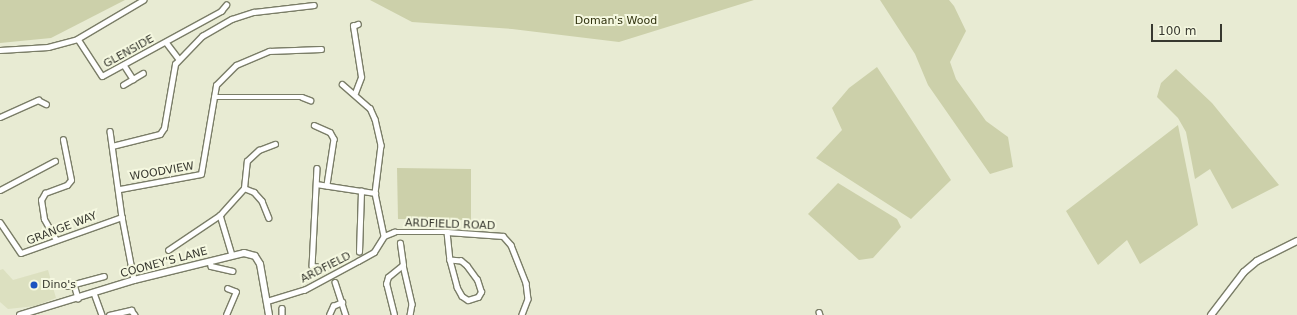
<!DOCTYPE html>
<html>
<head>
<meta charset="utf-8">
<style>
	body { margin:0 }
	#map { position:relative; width:1297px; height:315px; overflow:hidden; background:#e8ebd3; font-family:"DejaVu Sans",sans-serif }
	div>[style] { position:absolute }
	.built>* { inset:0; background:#dce0c0 }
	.green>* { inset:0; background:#ccd0aa }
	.roads { filter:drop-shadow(1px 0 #7a7d67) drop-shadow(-1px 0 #7a7d67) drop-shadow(0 1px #7a7d67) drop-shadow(0 -1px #7a7d67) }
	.street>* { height:4.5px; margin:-2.25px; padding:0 2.25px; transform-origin:2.25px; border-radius:2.25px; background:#fff }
	.secondary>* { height:6px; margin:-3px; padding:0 3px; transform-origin:3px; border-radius:3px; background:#fff }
	.dots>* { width:11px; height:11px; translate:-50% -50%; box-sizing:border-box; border:2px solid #f5f8e0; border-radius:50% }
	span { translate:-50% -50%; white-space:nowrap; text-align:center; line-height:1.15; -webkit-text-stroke:4px #f5f8e0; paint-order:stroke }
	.park-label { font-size:11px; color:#30320e }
	.street-label { font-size:11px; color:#37382f }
	.poi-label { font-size:11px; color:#37382f }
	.left { translate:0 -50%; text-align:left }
	.scale { position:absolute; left:1151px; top:24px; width:71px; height:18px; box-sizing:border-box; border:2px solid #37382f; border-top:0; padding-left:5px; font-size:12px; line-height:14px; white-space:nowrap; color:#37382f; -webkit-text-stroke:3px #f5f8e0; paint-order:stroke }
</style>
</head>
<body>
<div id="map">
	<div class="built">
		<i style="clip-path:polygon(3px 269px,13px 280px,48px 270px,56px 298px,35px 306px,8px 309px,0 302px,0 270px)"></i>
	</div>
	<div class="green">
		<i style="clip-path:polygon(0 0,125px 0,51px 38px,0 43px)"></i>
		<i style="clip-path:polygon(370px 0,754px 0,619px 42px,512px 29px,412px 22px)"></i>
		<i style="clip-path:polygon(880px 0,949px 0,954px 6px,966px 31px,950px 62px,956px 79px,986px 121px,1008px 137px,1013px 167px,990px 174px,928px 85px,915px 54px)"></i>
		<i style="clip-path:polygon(877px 67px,951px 180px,911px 219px,816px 158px,842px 130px,832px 108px,849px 88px)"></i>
		<i style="clip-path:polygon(1176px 69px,1212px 103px,1279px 185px,1232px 209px,1210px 169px,1195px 179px,1186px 132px,1178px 118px,1157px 97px,1161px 83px)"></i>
		<i style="clip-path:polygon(1178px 125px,1198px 225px,1140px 264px,1127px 240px,1098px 265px,1066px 211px)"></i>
		<i style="clip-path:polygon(397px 168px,471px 169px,471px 220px,398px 219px)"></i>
		<i style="clip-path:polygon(838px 183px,897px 219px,901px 227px,873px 258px,859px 260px,808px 214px)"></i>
	</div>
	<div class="roads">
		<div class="street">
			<i style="left:144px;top:0;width:77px;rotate:149.4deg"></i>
			<i style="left:78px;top:39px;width:44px;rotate:57deg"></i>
			<i style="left:102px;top:76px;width:136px;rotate:-28.6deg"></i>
			<i style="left:221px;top:11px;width:8px;rotate:-50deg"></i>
			<i style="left:166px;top:42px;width:21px;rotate:53deg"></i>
			<i style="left:0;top:50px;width:48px;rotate:-3.6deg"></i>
			<i style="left:48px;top:47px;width:31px;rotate:-15deg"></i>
			<i style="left:124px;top:65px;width:17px;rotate:57deg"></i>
			<i style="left:342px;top:84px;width:37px;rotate:41deg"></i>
			<i style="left:370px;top:108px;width:12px;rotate:66deg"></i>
			<i style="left:375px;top:119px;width:27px;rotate:77deg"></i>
			<i style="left:381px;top:145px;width:48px;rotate:97.1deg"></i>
			<i style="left:123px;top:85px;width:23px;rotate:-31deg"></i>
			<i style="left:355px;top:93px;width:17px;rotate:-69deg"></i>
			<i style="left:361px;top:77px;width:52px;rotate:-98.9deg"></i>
			<i style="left:353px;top:26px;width:5px;rotate:-22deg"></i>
			<i style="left:214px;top:97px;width:88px"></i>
			<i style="left:302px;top:97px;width:9px;rotate:21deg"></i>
			<i style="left:0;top:117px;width:42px;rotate:-24.1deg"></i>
			<i style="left:38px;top:100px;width:9px;rotate:27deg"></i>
			<i style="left:314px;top:125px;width:17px;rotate:24deg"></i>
			<i style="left:330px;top:132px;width:8px;rotate:60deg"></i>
			<i style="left:334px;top:139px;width:47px;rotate:98.7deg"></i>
			<i style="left:110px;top:131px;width:87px;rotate:82.1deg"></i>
			<i style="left:122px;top:217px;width:64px;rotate:79.2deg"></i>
			<i style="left:112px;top:146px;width:49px;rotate:-14deg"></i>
			<i style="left:160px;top:134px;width:7px;rotate:-56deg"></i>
			<i style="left:164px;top:128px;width:65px;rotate:-80.2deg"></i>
			<i style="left:175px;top:64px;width:39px;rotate:-46deg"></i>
			<i style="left:202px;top:36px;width:34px;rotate:-30deg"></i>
			<i style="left:232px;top:19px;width:23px;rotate:-18deg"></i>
			<i style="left:254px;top:12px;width:60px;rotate:-6.7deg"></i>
			<i style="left:317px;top:168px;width:98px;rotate:92.9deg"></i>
			<i style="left:312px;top:266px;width:9px;rotate:6deg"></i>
			<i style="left:316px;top:184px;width:60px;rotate:8.7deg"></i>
			<i style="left:375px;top:193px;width:44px;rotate:78.2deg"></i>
			<i style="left:244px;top:188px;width:27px;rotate:-84deg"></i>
			<i style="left:247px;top:161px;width:16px;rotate:-43deg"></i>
			<i style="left:259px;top:150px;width:17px;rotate:-21deg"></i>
			<i style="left:120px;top:189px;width:82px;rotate:-10.5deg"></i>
			<i style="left:201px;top:174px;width:90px;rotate:-80.4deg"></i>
			<i style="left:216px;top:85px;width:28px;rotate:-45deg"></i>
			<i style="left:236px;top:65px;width:36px;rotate:-23deg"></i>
			<i style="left:269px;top:51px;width:52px;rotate:-2.2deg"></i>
			<i style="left:0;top:190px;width:62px;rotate:-27.8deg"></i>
			<i style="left:220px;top:215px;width:36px;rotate:-48deg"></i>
			<i style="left:244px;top:188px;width:11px;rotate:22deg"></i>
			<i style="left:254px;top:192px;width:12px;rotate:48deg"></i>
			<i style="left:262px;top:201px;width:18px;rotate:68deg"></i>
			<i style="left:0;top:222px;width:37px;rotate:56deg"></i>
			<i style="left:21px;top:253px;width:107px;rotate:-19.6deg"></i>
			<i style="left:447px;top:232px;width:28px;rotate:84deg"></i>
			<i style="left:450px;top:260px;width:28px;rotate:75deg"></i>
			<i style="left:457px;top:287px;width:10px;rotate:61deg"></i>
			<i style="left:462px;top:296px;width:7px;rotate:34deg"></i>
			<i style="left:468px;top:300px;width:10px;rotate:-17deg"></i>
			<i style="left:478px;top:297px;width:6px;rotate:-59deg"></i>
			<i style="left:481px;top:292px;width:13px;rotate:-108deg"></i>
			<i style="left:477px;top:280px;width:17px;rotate:-126deg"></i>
			<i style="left:467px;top:266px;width:8px;rotate:-140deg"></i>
			<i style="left:461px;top:261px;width:11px;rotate:-175deg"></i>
			<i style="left:384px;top:236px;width:11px;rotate:-22deg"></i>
			<i style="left:394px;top:232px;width:53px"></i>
			<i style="left:447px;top:232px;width:56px;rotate:4.1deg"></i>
			<i style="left:503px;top:236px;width:12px;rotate:48deg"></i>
			<i style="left:511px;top:245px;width:41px;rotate:68.5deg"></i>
			<i style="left:526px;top:283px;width:16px;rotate:83deg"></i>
			<i style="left:528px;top:299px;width:17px;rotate:111deg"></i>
			<i style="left:56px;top:240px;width:24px;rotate:-120deg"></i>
			<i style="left:44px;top:219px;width:19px;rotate:-99deg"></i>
			<i style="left:41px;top:200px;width:8px;rotate:-60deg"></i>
			<i style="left:45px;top:193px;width:23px;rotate:-20deg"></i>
			<i style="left:67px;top:185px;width:6px;rotate:-51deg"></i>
			<i style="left:71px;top:180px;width:41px;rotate:-101.3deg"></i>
			<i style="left:168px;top:250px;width:63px;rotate:-33.9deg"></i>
			<i style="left:220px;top:215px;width:42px;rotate:73.3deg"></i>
			<i style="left:359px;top:252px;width:61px;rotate:-88.1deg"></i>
			<i style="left:210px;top:261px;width:5px;rotate:79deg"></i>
			<i style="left:211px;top:266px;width:22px;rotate:13deg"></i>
			<i style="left:403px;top:265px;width:40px;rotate:77deg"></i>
			<i style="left:412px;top:304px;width:11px;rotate:100deg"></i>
			<i style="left:335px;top:282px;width:35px;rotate:72deg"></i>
			<i style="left:74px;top:284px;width:15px;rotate:74deg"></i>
			<i style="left:67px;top:286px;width:38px;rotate:-15deg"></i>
			<i style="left:94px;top:293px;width:23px;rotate:70deg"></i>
			<i style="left:267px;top:301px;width:39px;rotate:-17deg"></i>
			<i style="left:304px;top:290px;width:61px;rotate:-28.2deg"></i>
			<i style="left:358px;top:261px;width:18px;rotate:-29deg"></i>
			<i style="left:374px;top:252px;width:19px;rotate:-58deg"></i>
			<i style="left:282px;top:308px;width:7px;rotate:90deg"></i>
			<i style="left:819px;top:312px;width:3px;rotate:72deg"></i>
			<i style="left:109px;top:315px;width:23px;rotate:-13deg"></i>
			<i style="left:131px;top:310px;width:6px;rotate:51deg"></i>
			<i style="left:226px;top:315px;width:25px;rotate:-67deg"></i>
			<i style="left:236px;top:292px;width:9px;rotate:-159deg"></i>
			<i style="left:329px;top:315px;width:10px;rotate:-66deg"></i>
			<i style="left:333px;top:306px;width:10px;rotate:-24deg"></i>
			<i style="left:394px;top:315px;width:32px;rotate:-104deg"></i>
			<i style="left:386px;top:284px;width:7px;rotate:-74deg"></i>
			<i style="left:388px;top:277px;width:19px;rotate:-39deg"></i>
			<i style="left:403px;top:265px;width:22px;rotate:-98deg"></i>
		</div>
		<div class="secondary">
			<i style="left:20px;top:315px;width:119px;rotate:-17.1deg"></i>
			<i style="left:134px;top:280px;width:113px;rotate:-13.8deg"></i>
			<i style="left:244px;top:253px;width:11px;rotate:15deg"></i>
			<i style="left:255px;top:256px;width:9px;rotate:58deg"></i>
			<i style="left:260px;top:264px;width:52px;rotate:80deg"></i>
			<i style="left:1211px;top:315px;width:54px;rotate:-52.5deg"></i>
			<i style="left:1244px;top:272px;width:17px;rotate:-40deg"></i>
			<i style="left:1257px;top:261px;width:45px;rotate:-26.6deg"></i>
		</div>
	</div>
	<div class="dots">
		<i style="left:34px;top:285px;background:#1d54c0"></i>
	</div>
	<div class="park-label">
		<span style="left:616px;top:21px">Doman's Wood</span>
	</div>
	<div class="street-label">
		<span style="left:129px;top:52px;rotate:-29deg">GLENSIDE</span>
		<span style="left:162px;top:172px;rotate:-10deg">WOODVIEW</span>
		<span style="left:450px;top:225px;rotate:2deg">ARDFIELD ROAD</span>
		<span style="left:62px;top:229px;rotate:-21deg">GRANGE WAY</span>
		<span style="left:164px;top:263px;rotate:-15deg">COONEY'S LANE</span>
		<span style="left:326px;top:268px;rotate:-27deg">ARDFIELD</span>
	</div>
	<div class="poi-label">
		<span class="left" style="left:42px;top:285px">Dino's</span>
	</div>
	<div class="scale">100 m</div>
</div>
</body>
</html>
